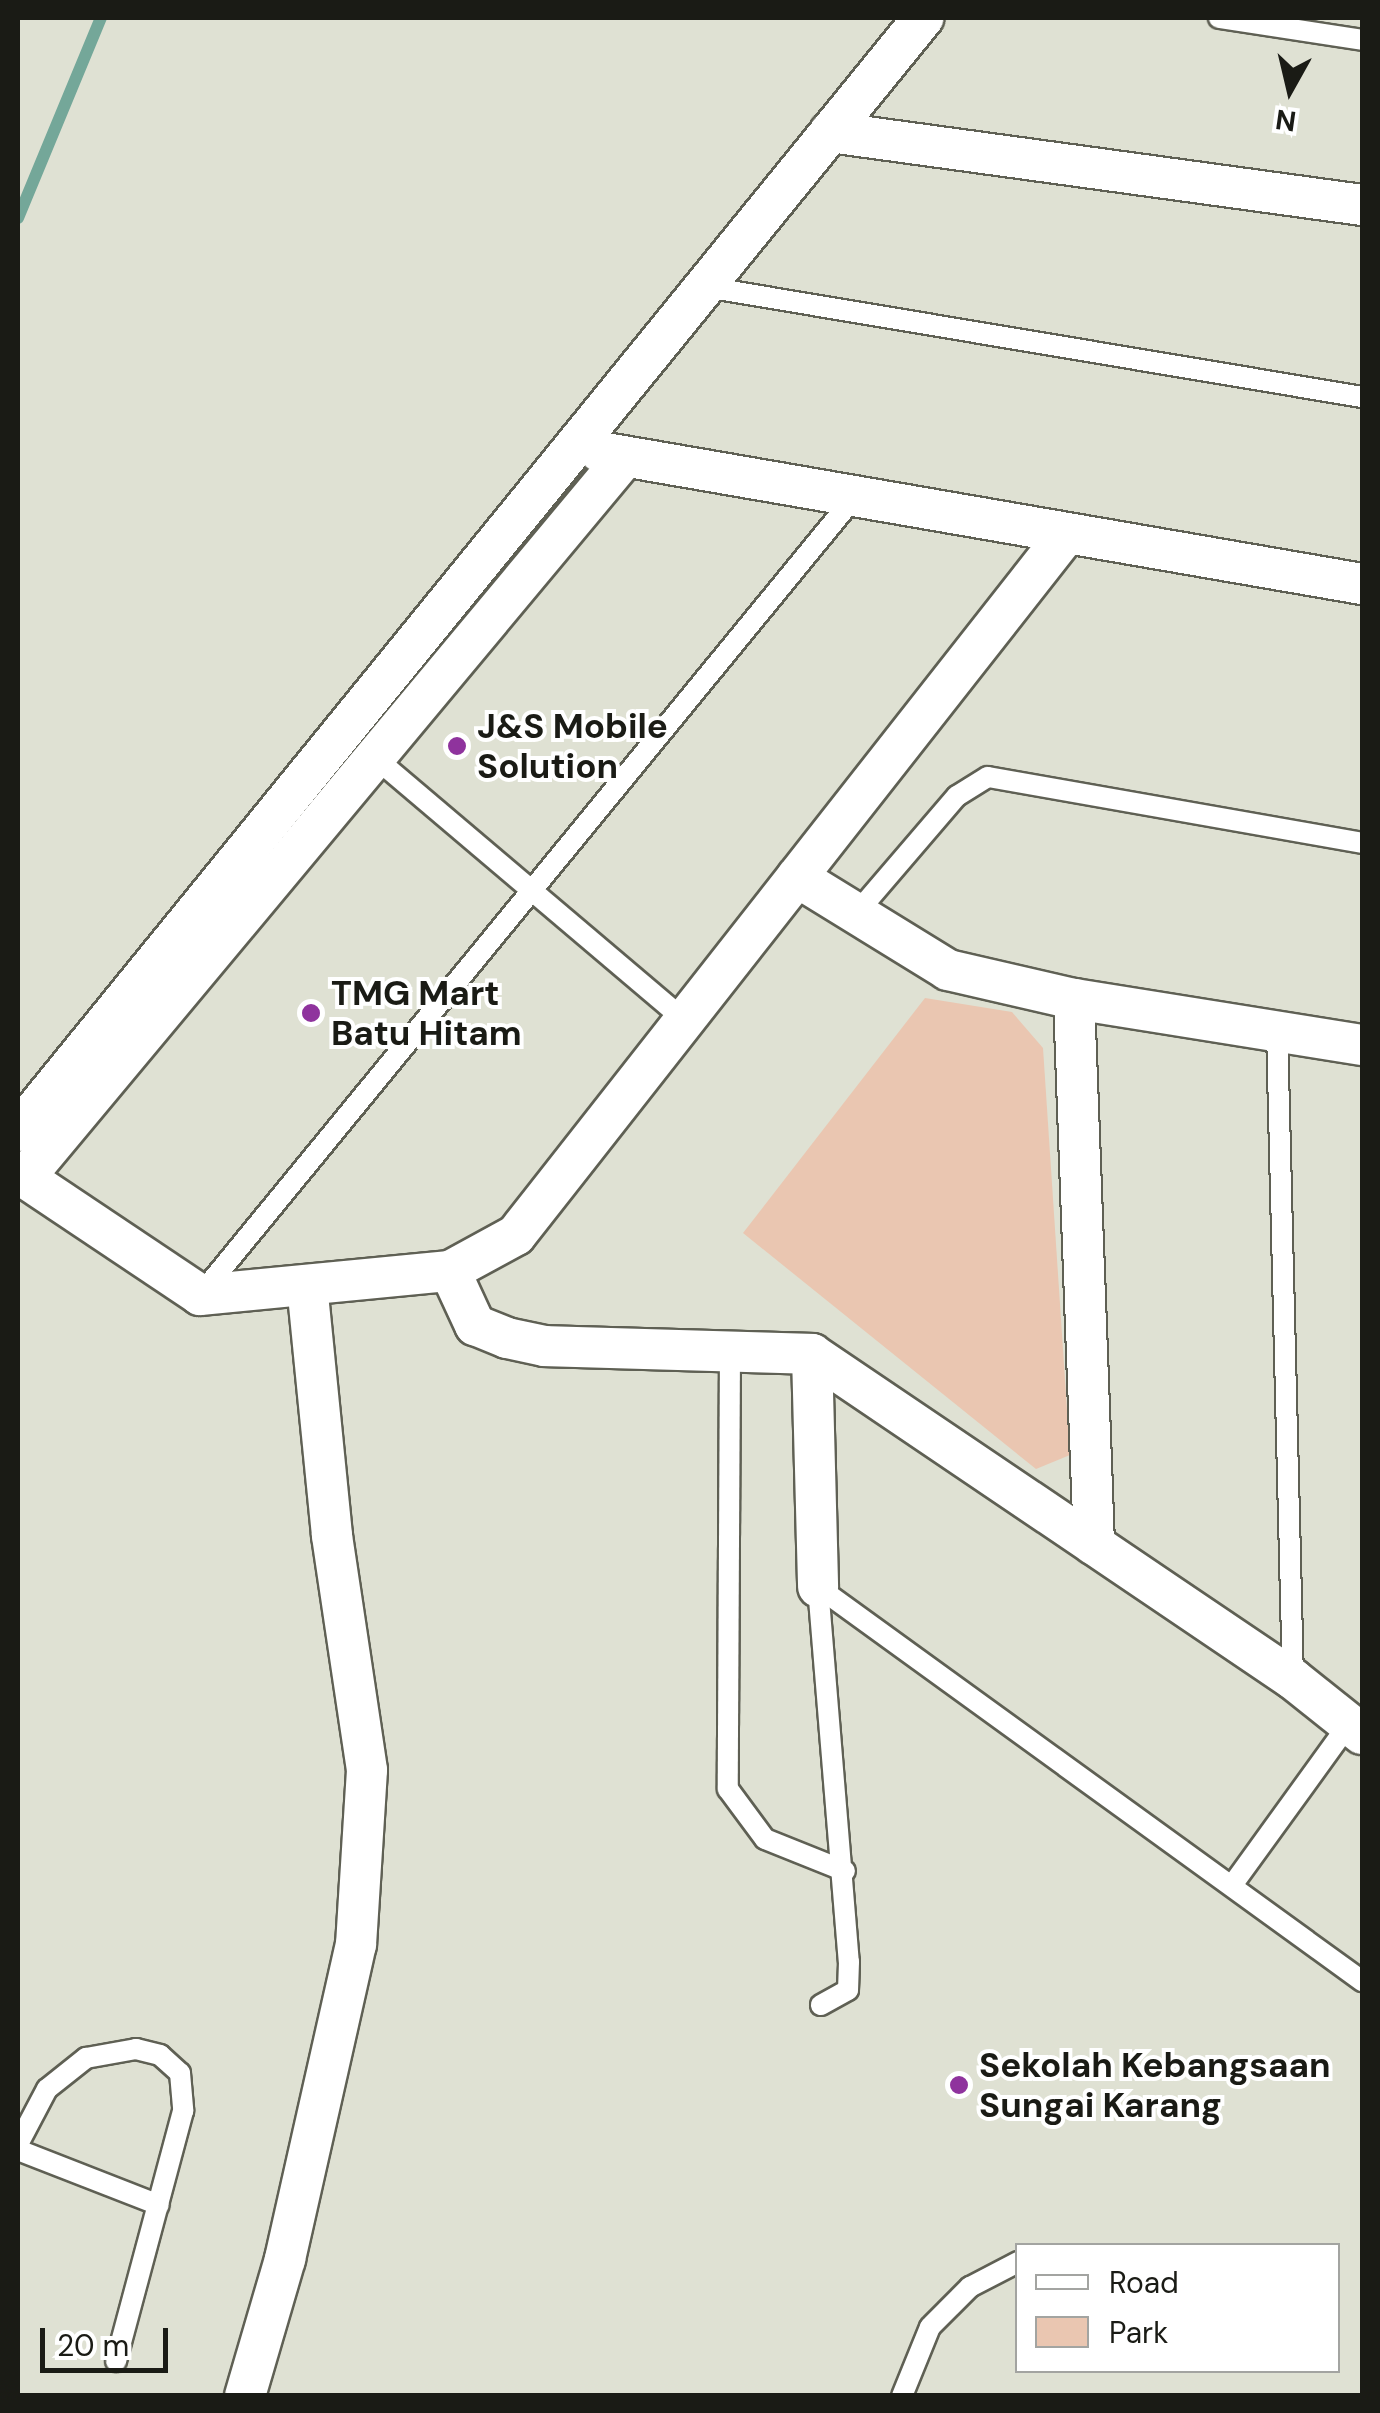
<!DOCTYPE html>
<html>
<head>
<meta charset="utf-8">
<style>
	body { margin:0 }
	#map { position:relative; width:1380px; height:2413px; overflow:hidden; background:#dfe1d3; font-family:"DM Sans",sans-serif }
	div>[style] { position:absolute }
	.green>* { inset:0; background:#eac6b1 }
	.stream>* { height:12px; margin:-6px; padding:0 6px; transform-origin:6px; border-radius:6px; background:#74a799 }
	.roads { filter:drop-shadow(2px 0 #5f6054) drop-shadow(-2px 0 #5f6054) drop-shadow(0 2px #5f6054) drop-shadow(0 -2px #5f6054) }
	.lane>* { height:20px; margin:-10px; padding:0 10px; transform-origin:10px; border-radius:10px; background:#fff }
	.street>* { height:40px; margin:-20px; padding:0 20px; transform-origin:20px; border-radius:20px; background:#fff }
	.dots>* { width:28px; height:28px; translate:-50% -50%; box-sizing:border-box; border:5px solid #fff; border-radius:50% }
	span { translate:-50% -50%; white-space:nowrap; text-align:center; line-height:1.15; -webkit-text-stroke:8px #fff; paint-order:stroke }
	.poi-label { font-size:35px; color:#1a1b15; font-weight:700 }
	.left { translate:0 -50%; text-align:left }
	.frame { position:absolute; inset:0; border:20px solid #1a1b15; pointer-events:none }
	.legend { position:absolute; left:1015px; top:2243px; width:325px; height:130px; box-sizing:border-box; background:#fff; border:2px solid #a3a4a1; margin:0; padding:12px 18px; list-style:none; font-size:30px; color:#1a1b15 }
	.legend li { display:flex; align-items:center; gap:20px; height:50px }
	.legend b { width:50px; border:2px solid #a3a4a1 }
	.north { position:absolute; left:1240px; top:40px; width:100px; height:100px; -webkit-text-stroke:8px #fff; paint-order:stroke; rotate:188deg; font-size:28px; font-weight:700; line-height:40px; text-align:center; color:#1a1b15 }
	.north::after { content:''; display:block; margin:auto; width:35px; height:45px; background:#1a1b15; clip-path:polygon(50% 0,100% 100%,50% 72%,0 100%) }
	.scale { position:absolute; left:40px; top:2328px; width:128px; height:45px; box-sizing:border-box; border:5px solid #1a1b15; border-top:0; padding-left:12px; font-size:30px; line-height:35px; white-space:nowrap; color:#1a1b15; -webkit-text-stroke:8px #fff; paint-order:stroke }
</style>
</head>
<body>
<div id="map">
	<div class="green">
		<i style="clip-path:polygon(925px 998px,1012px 1012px,1043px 1048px,1070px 1455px,1036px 1469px,743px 1233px)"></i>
	</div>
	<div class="stream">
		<i style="left:18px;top:218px;width:217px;rotate:-67.5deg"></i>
	</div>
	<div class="roads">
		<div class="lane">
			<i style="left:1219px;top:18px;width:145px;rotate:8.7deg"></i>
			<i style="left:706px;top:287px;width:665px;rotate:9.52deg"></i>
			<i style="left:372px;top:755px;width:410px;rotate:40.3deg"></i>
			<i style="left:854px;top:916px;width:158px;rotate:-49.4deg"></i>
			<i style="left:957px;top:796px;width:36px;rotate:-32deg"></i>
			<i style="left:988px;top:777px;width:380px;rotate:10deg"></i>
			<i style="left:1277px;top:1030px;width:649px;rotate:88.59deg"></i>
			<i style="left:201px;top:1294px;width:1032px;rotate:-50.66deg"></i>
			<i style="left:730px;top:1351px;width:438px;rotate:90.3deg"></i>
			<i style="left:728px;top:1789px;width:62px;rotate:53.5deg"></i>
			<i style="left:765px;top:1839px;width:86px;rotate:21.8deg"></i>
			<i style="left:818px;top:1587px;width:672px;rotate:35.91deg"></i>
			<i style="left:818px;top:1587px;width:376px;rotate:85.3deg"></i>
			<i style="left:849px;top:1962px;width:28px;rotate:92deg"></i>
			<i style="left:848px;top:1990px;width:31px;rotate:151deg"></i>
			<i style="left:1233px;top:1884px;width:196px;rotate:-54.1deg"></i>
			<i style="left:18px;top:2144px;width:62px;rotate:-62.2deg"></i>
			<i style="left:47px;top:2089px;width:50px;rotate:-38.5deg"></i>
			<i style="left:86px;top:2058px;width:51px;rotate:-10.2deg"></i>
			<i style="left:136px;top:2049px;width:25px;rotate:14deg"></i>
			<i style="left:160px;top:2055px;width:27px;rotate:42deg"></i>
			<i style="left:180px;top:2073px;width:38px;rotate:85deg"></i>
			<i style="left:183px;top:2111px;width:259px;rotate:105deg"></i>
			<i style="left:18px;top:2150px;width:151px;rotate:21.3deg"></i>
			<i style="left:902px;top:2396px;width:74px;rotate:-67.9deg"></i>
			<i style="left:930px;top:2327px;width:57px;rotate:-45deg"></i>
			<i style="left:970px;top:2287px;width:54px;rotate:-27.5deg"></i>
		</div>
		<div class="street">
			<i style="left:830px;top:132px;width:537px;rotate:7.81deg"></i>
			<i style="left:600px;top:452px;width:773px;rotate:9.83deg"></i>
			<i style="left:797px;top:877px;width:177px;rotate:31.6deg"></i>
			<i style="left:948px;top:970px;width:129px;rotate:13deg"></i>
			<i style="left:1074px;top:999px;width:292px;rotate:9.1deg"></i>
			<i style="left:1074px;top:999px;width:546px;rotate:87.9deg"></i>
			<i style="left:18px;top:1131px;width:1435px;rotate:-50.88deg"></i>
			<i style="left:18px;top:1173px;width:219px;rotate:33.8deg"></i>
			<i style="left:200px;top:1295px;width:251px;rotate:-5.5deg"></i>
			<i style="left:450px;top:1271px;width:75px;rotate:-28.6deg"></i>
			<i style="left:516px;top:1235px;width:892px;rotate:-51.87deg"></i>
			<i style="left:26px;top:1176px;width:936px;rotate:-50.2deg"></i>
			<i style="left:450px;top:1271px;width:60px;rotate:65.2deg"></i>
			<i style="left:475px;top:1325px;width:35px;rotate:22deg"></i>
			<i style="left:507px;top:1338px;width:39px;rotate:12deg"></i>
			<i style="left:545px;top:1346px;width:267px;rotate:1.7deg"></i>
			<i style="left:812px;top:1354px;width:233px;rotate:88.5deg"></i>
			<i style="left:812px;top:1354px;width:581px;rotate:34.05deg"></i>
			<i style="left:1293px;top:1679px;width:88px;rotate:38.6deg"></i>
			<i style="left:245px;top:2396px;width:143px;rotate:-73.7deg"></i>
			<i style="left:285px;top:2259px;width:322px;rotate:-77.3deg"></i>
			<i style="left:356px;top:1945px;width:175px;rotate:-86.4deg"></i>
			<i style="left:367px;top:1770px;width:238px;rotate:-98.5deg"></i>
			<i style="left:332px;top:1535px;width:251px;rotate:-95.7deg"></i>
		</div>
	</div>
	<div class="dots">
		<i style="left:457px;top:746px;background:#8f339d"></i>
		<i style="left:311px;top:1013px;background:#8f339d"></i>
		<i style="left:959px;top:2085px;background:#8f339d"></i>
	</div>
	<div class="poi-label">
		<span class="left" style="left:477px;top:746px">J&amp;S Mobile<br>Solution</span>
		<span class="left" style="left:331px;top:1013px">TMG Mart<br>Batu Hitam</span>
		<span class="left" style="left:979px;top:2085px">Sekolah Kebangsaan<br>Sungai Karang</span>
	</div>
	<div class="frame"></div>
	<ul class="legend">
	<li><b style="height:12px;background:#fff"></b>Road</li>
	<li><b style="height:28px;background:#eac6b1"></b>Park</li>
	</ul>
	<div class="north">N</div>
	<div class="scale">20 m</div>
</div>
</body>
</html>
